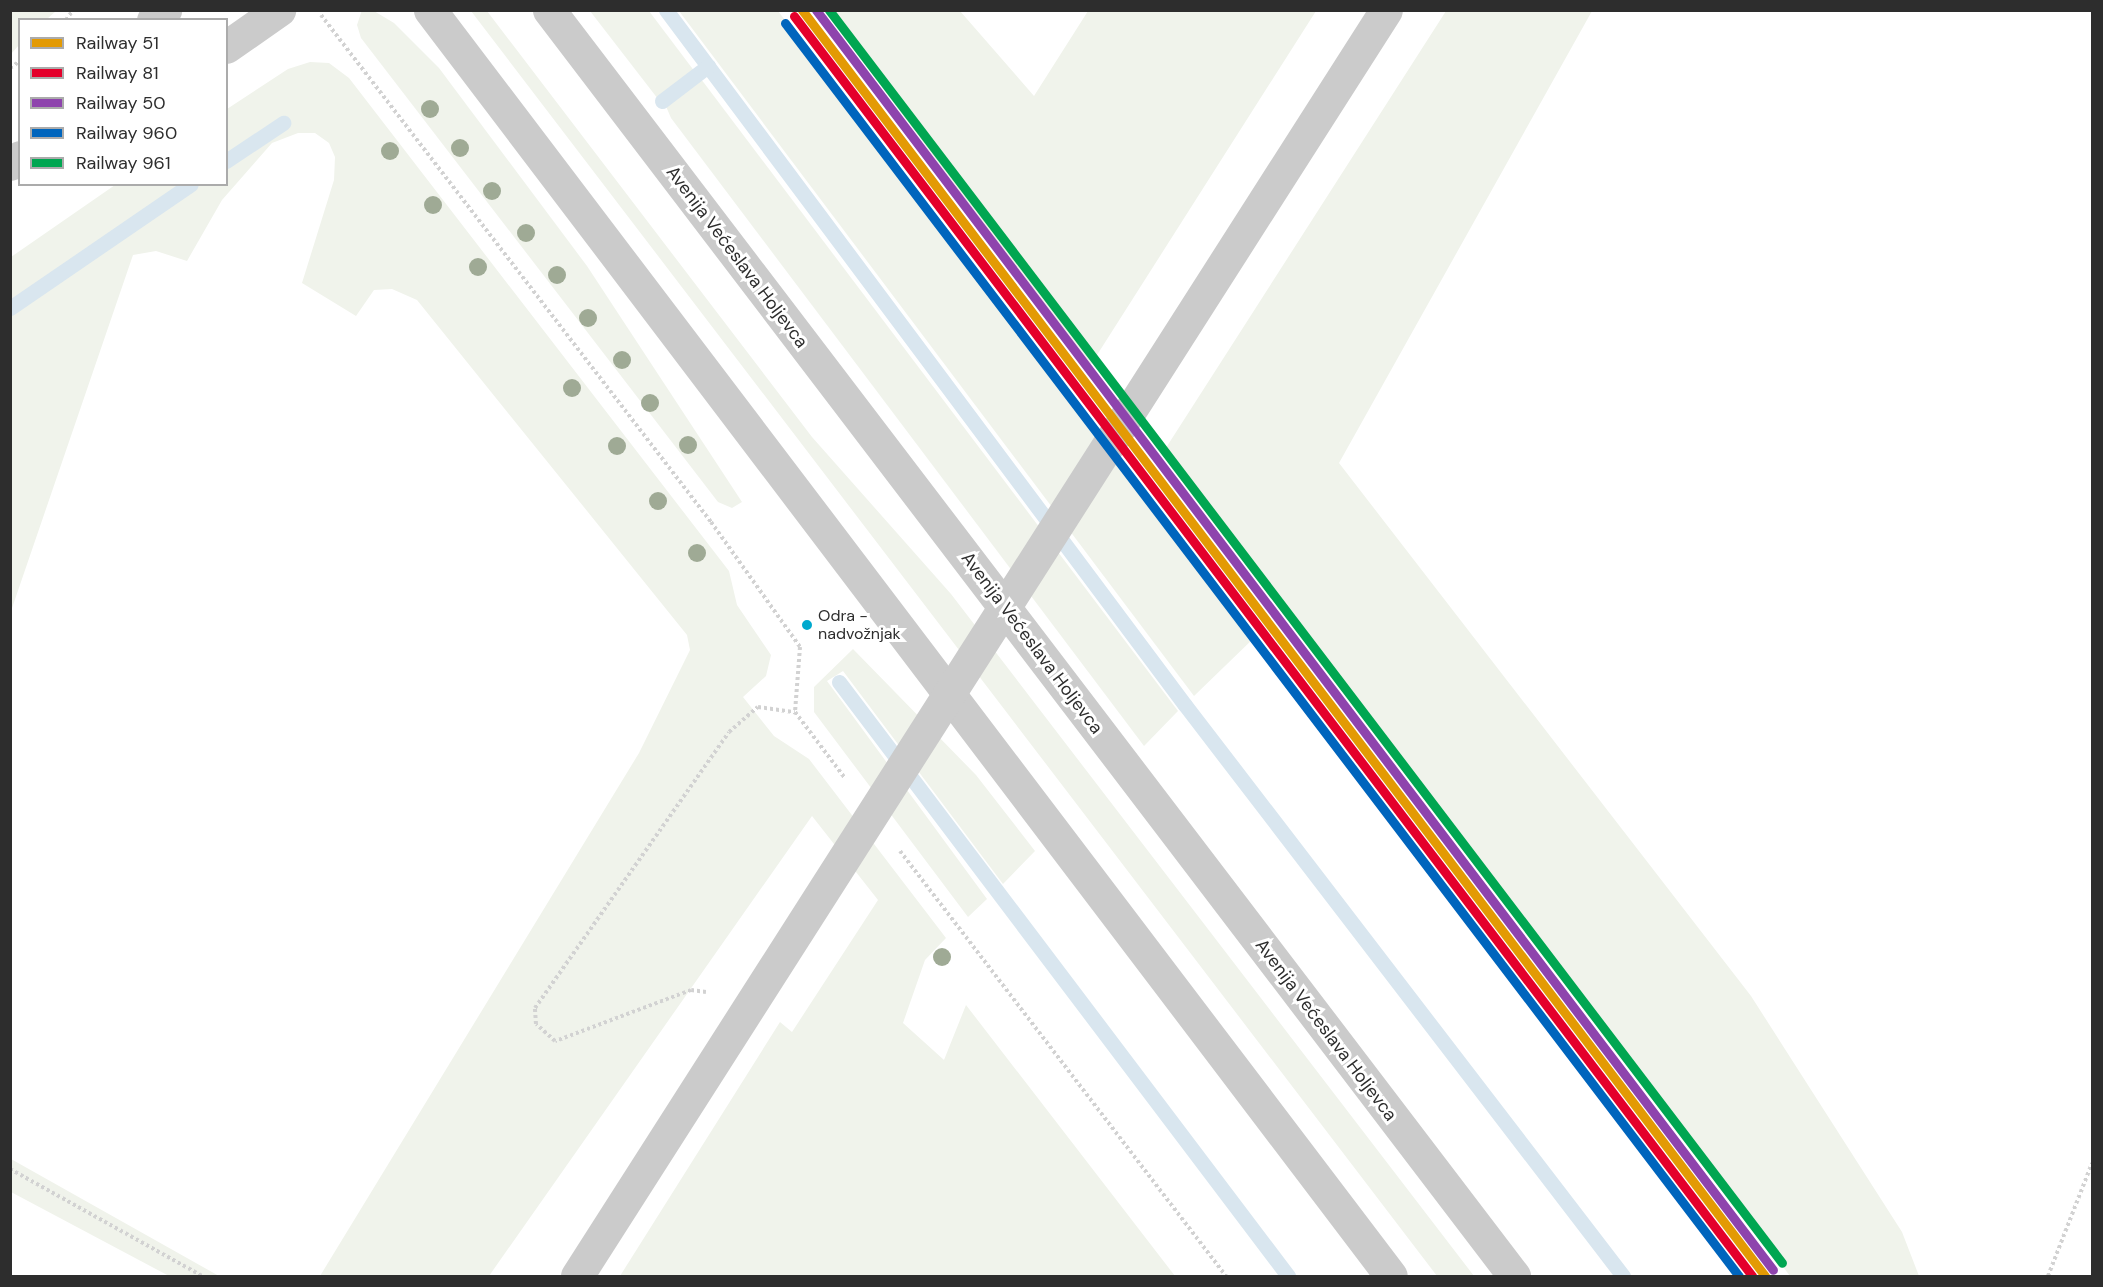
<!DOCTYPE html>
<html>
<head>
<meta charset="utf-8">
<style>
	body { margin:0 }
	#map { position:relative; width:2103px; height:1287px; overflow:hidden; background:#fff; font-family:"DM Sans",sans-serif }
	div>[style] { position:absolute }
	.green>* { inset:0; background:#f0f3eb }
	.stream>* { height:15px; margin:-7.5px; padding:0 7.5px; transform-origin:7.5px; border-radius:7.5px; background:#d9e6ef }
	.path>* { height:4px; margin-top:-2px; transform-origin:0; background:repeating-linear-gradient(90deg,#d2d2d2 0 3px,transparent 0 6px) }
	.secondary>* { height:33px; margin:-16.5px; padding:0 16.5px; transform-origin:16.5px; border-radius:16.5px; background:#cbcbcb }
	.rail-1>* { height:9px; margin:-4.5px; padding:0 4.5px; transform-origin:4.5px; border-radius:4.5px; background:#e39a04 }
	.rail-2>* { height:9px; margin:-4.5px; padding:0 4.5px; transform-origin:4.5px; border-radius:4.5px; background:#e4002b }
	.rail-3>* { height:9px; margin:-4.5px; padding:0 4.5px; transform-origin:4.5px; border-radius:4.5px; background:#8e44ad }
	.rail-4>* { height:9px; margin:-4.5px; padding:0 4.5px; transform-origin:4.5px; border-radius:4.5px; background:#0065bd }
	.rail-5>* { height:9px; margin:-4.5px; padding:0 4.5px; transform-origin:4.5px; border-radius:4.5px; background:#00a651 }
	.trees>* { width:18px; height:18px; margin:-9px; border-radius:50%; background:#9faa95 }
	.dots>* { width:16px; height:16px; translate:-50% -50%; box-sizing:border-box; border:3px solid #fff; border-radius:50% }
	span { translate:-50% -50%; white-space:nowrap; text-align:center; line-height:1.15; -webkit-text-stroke:6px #fff; paint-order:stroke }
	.bus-label { font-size:16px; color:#2d2d2d }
	.left { translate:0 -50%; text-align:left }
	.street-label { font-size:18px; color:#2d2d2d }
	.frame { position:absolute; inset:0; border:12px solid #2d2d2d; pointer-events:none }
	.legend { position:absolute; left:18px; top:18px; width:210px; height:168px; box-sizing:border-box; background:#fff; border:2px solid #ababab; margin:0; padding:8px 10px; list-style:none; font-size:18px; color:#2d2d2d }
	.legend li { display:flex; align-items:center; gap:12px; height:30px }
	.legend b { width:30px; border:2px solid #ababab }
</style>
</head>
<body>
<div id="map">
	<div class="green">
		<i style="clip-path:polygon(11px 10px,56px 10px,56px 11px,47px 19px,20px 20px,19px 45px,11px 54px)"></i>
		<i style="clip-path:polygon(362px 10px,374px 11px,394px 23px,439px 68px,587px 266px,742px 502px,732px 508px,718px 502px,361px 38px,357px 25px)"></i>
		<i style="clip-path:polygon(471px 11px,487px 11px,812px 437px,951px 594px,1474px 1276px,1437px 1276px)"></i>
		<i style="clip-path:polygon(590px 11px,649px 11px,695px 72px,658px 99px)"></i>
		<i style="clip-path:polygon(679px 11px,778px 11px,1256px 636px,1194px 696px)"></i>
		<i style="clip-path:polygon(825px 11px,960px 11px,1034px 96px,1088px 11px,1316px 11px,1090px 366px)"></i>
		<i style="clip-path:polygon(1446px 11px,1592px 11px,1339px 463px,1751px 996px,1902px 1232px,1919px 1276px,1790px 1276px,1162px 454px)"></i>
		<i style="clip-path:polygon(310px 62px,329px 63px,349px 78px,729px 571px,737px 605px,771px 655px,766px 676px,743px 697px,774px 736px,809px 759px,946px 938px,925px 960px,903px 1023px,944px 1060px,966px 1005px,1175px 1276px,620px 1276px,780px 1022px,792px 1032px,878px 900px,812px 816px,489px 1276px,320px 1276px,639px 753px,690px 650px,687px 635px,417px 300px,392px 289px,374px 290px,356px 316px,302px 283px,334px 180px,335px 157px,329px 143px,315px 133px,298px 133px,272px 143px,222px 200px,187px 261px,156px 251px,133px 255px,11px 611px,11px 257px,115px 185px,226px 184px,227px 109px,288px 69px)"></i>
		<i style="clip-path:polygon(698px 75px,1178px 711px,1144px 746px,671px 118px,665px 104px)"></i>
		<i style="clip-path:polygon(853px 649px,976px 775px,1035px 851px,1003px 884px,843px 671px,827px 681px,987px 899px,968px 917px,814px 712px,814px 687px)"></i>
		<i style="clip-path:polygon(11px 1159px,219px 1276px,169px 1276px,11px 1192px)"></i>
	</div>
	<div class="stream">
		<i style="left:666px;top:10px;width:867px;rotate:53.25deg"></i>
		<i style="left:1185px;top:705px;width:720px;rotate:52.51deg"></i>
		<i style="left:662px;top:101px;width:58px;rotate:-37.3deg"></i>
		<i style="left:226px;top:161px;width:69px;rotate:-33.7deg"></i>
		<i style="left:10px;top:308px;width:219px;rotate:-34.4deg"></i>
		<i style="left:839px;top:682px;width:745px;rotate:52.91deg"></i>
	</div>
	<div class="path">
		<i style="left:321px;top:15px;width:640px;rotate:52.43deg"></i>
		<i style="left:711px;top:522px;width:153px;rotate:54.5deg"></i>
		<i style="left:800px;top:647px;width:65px;rotate:94.4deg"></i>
		<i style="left:795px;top:712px;width:83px;rotate:52.9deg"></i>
		<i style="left:66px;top:20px;width:12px;rotate:-55deg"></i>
		<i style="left:10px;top:68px;width:12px;rotate:-35deg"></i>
		<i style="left:900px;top:851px;width:536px;rotate:52.51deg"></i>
		<i style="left:706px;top:992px;width:15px;rotate:-172deg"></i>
		<i style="left:691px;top:990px;width:145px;rotate:159.4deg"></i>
		<i style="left:555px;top:1041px;width:25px;rotate:-138deg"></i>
		<i style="left:536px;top:1024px;width:16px;rotate:-94deg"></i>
		<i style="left:535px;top:1008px;width:337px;rotate:-54.9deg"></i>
		<i style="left:729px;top:732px;width:38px;rotate:-41deg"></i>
		<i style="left:758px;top:707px;width:37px;rotate:8deg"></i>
		<i style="left:10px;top:1169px;width:220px;rotate:29.1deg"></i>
		<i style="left:2048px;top:1276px;width:121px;rotate:-68.7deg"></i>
	</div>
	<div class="secondary">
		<i style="left:430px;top:10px;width:1589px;rotate:52.8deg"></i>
		<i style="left:549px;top:10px;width:1592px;rotate:52.68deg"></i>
		<i style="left:153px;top:20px;width:16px;rotate:-40deg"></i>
		<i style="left:226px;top:47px;width:65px;rotate:-34.9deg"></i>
		<i style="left:10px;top:164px;width:12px;rotate:-35deg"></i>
		<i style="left:577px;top:1276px;width:1502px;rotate:-57.42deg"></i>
	</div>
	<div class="rail-1">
		<i style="left:802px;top:10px;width:1591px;rotate:52.74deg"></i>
	</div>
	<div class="rail-2">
		<i style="left:794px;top:16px;width:1583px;rotate:52.75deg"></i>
	</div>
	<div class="rail-3">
		<i style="left:816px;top:10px;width:1582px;rotate:52.78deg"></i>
	</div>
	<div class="rail-4">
		<i style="left:785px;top:23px;width:1575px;rotate:52.72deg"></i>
	</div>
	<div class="rail-5">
		<i style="left:829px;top:10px;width:1574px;rotate:52.74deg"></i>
	</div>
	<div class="trees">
		<i style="left:430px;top:109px"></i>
		<i style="left:460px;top:148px"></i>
		<i style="left:390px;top:151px"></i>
		<i style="left:492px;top:191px"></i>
		<i style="left:433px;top:205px"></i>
		<i style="left:526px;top:233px"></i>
		<i style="left:478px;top:267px"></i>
		<i style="left:557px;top:275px"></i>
		<i style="left:588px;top:318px"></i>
		<i style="left:622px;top:360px"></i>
		<i style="left:572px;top:388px"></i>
		<i style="left:650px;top:403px"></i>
		<i style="left:688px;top:445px"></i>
		<i style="left:617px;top:446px"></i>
		<i style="left:658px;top:501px"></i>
		<i style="left:697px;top:553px"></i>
		<i style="left:942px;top:957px"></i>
	</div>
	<div class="dots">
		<i style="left:807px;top:625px;background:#00a9ce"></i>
	</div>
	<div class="bus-label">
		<span class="left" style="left:818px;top:625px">Odra -<br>nadvožnjak</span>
	</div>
	<div class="street-label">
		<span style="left:737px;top:257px;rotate:53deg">Avenija Većeslava Holjevca</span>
		<span style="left:1032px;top:643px;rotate:53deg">Avenija Većeslava Holjevca</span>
		<span style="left:1326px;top:1030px;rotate:53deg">Avenija Većeslava Holjevca</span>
	</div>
	<div class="frame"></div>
	<ul class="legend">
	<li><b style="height:8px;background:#e39a04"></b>Railway 51</li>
	<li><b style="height:8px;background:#e4002b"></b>Railway 81</li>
	<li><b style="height:8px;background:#8e44ad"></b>Railway 50</li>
	<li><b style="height:8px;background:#0065bd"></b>Railway 960</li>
	<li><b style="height:8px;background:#00a651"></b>Railway 961</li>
	</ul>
</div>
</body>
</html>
